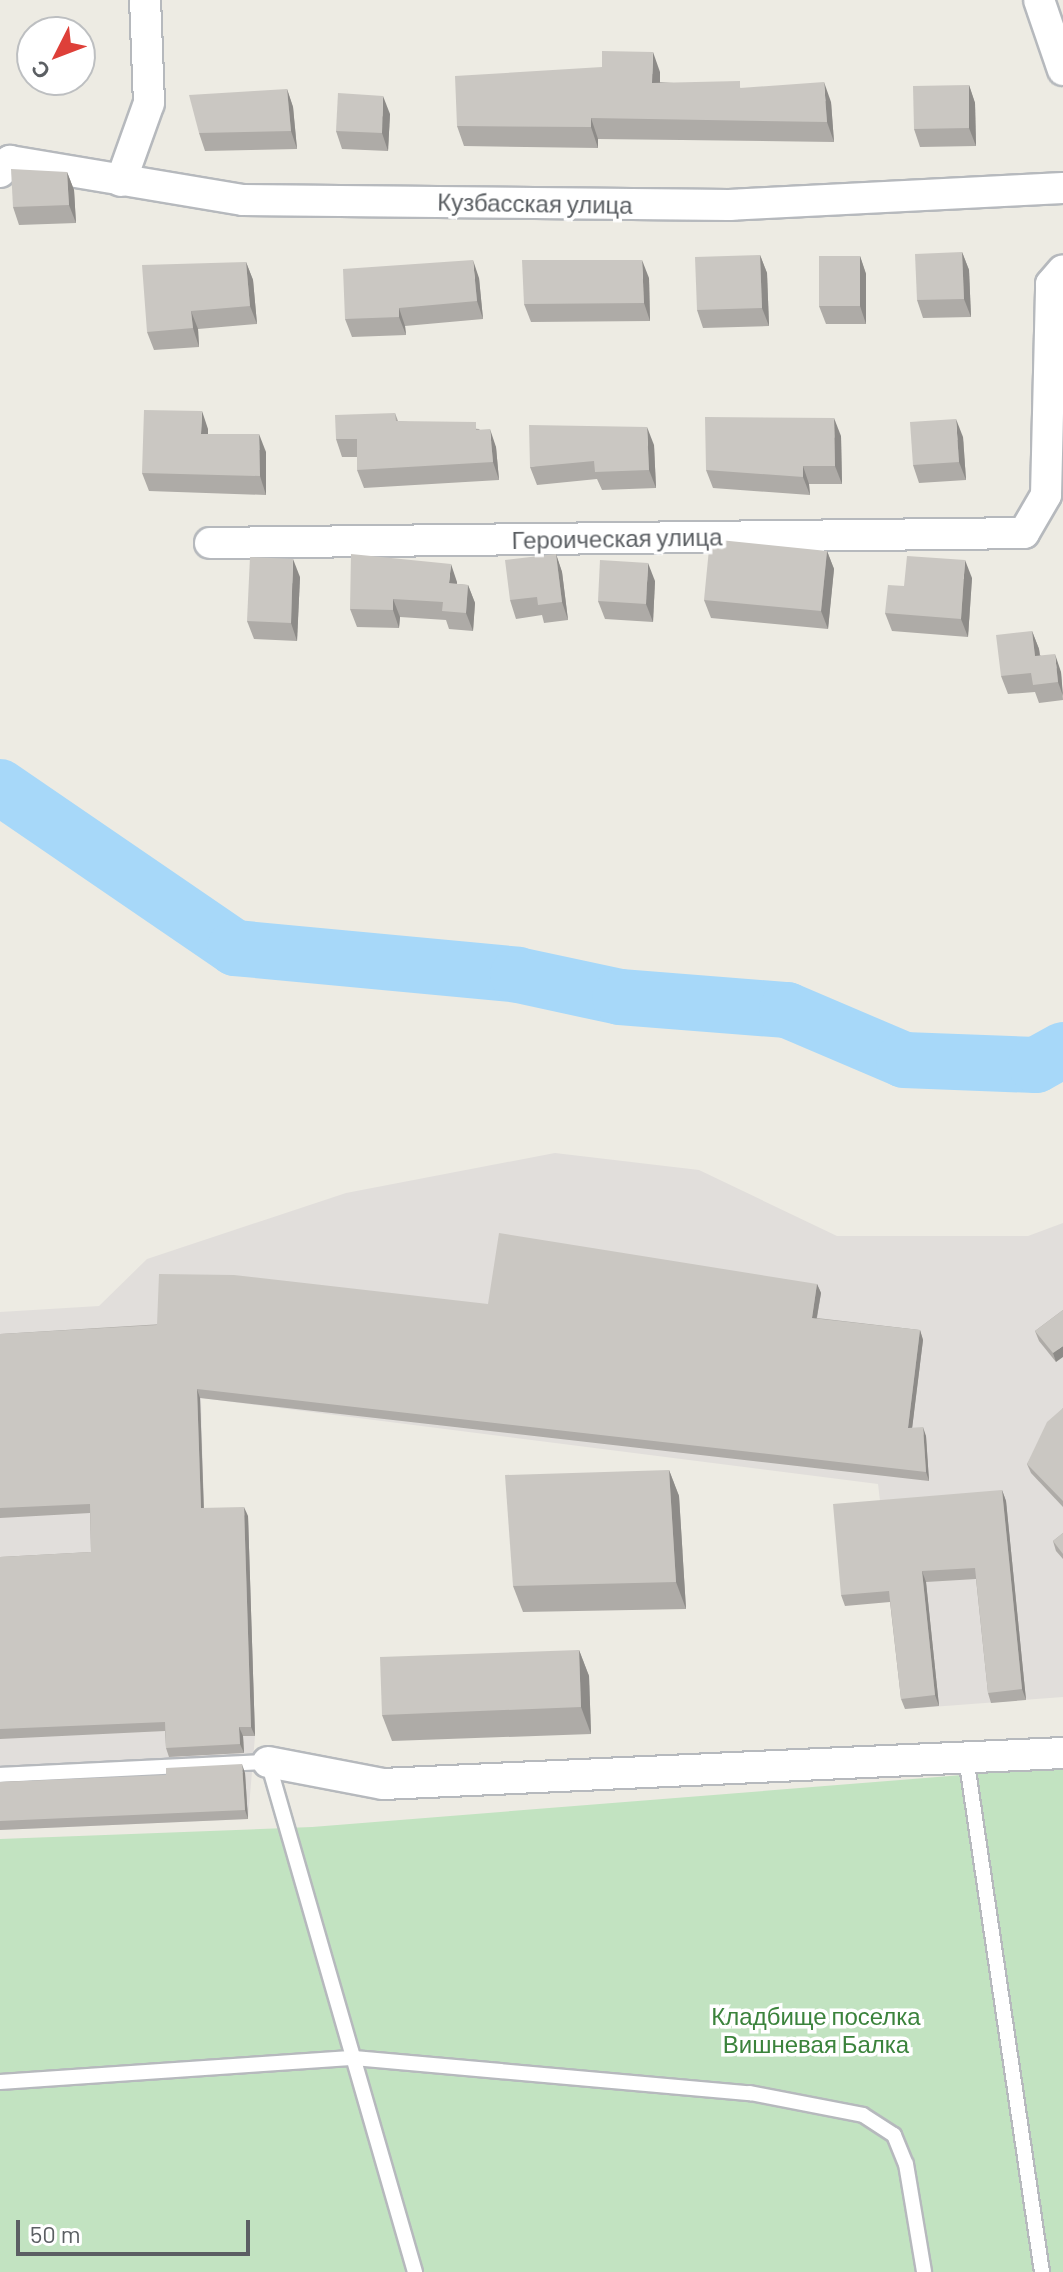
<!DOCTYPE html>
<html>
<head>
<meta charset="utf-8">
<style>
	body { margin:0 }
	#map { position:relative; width:1063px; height:2272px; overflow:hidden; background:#edebe3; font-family:Barlow,sans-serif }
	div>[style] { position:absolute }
	.industrial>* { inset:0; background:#e1dedb }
	.green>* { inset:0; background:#c2e3c1 }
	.river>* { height:56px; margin:-28px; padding:0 28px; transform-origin:28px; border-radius:28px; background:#a7d8f9 }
	.roads { filter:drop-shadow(2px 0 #b6b9bd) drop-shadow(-2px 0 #b6b9bd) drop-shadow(0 2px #b6b9bd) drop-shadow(0 -2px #b6b9bd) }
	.lane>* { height:14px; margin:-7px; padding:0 7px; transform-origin:7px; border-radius:7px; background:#fff }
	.street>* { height:30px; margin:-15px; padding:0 15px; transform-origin:15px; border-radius:15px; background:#fff }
	.wall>* { inset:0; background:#aeaba7 }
	.shaded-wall>* { inset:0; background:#8d8b88 }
	.building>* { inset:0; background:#cac7c2 }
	span { translate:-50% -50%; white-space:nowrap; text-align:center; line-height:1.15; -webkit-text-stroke:7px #fff; paint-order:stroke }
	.street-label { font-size:24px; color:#5b5f63 }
	.park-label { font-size:24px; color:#3b833c }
	.north { position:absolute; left:16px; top:16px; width:80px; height:80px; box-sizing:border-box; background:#fff; border:2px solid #bdbfc1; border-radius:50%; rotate:228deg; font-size:22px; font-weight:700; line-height:32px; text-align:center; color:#5b5f63 }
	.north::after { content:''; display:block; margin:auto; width:28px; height:36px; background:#de4039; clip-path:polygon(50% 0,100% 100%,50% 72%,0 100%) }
	.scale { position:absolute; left:16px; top:2220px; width:234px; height:36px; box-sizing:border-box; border:4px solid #5b5f63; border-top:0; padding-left:10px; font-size:24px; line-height:28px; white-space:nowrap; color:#5b5f63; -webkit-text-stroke:6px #fff; paint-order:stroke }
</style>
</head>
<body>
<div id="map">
	<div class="industrial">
		<i style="clip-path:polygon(555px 1153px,699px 1170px,837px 1236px,1028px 1236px,1063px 1223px,1063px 1697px,905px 1709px,878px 1484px,201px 1398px,204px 1517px,248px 1516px,255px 1736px,248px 1819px,0 1830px,0 1312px,99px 1306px,147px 1259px,346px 1193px)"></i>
	</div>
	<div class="green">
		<i style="clip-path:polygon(1063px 1767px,1063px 2272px,0 2272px,0 1839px,312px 1827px)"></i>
	</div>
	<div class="river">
		<i style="left:0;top:787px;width:285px;rotate:34.4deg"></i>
		<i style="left:235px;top:948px;width:284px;rotate:5.4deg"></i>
		<i style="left:518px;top:975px;width:104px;rotate:12.2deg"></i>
		<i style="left:620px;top:997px;width:168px;rotate:4.5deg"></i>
		<i style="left:787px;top:1010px;width:127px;rotate:23.1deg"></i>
		<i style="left:904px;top:1060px;width:132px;rotate:2.2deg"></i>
		<i style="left:1036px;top:1065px;width:31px;rotate:-29deg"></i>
	</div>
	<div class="roads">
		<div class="lane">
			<i style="left:966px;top:1757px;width:521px;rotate:81.61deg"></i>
			<i style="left:0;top:1775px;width:268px;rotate:-2.8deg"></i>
			<i style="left:268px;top:1762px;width:531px;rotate:73.92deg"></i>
			<i style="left:0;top:2082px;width:355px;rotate:-3.9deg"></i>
			<i style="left:354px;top:2058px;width:398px;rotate:5.1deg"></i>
			<i style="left:750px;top:2093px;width:115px;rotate:11deg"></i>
			<i style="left:863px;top:2115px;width:37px;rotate:33deg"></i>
			<i style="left:894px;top:2135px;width:31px;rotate:68deg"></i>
			<i style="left:906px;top:2164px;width:109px;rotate:80.5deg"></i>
		</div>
		<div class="street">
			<i style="left:1039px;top:0;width:74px;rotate:71.1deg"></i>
			<i style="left:0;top:172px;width:15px;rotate:-48deg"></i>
			<i style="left:10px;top:161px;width:236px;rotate:9.5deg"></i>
			<i style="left:243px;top:200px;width:486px;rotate:0.6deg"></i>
			<i style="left:729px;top:205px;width:334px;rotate:-2.9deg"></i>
			<i style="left:121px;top:181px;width:83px;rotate:-70.3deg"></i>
			<i style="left:149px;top:103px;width:103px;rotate:-92.2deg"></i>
			<i style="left:210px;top:543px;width:814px;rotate:-0.7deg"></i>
			<i style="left:1024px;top:533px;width:44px;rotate:-59.9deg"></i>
			<i style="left:1046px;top:495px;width:211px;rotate:-88.6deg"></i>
			<i style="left:1051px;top:284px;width:18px;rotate:-49deg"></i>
			<i style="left:268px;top:1762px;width:117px;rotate:10.8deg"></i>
			<i style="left:383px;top:1784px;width:681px;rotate:-2.61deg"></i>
		</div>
	</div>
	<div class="wall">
		<i style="clip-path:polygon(660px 72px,660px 82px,742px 88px,831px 102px,834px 142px,598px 139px,598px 148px,464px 146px,457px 126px)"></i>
		<i style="clip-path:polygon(969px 85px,975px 103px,976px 146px,920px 147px,914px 129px)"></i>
		<i style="clip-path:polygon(287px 89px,293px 107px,297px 149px,205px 151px,199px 133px)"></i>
		<i style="clip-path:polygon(390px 114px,388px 151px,342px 149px,336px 131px)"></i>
		<i style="clip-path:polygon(67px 172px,74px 190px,76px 223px,19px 225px,13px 207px)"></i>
		<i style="clip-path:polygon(962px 252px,969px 270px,971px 317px,923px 318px,917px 300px)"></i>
		<i style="clip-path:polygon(760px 255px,767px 273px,769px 326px,703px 328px,697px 310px)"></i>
		<i style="clip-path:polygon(860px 256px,866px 274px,866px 324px,826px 324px,819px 306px)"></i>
		<i style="clip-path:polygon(246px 262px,253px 280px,257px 324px,198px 329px,199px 347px,154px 350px,147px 332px)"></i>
		<i style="clip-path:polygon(479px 278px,483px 319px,405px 326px,406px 335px,352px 337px,345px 319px)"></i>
		<i style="clip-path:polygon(649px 278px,650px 321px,531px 322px,524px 304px)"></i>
		<i style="clip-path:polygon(395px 413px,398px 421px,479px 429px,496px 447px,499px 480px,364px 488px,357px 470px,357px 457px,342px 457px,336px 439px)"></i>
		<i style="clip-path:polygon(208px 429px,208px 434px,266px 452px,266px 495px,149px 491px,142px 473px)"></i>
		<i style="clip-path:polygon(841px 436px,842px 484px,809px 484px,810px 495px,713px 488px,706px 470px)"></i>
		<i style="clip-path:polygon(963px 437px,966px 480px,919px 483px,913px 465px)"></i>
		<i style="clip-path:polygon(654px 445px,656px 488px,602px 490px,597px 479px,537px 485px,530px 467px)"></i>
		<i style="clip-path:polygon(827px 551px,834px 569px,828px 629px,711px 618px,704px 600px)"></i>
		<i style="clip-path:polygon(556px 554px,562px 572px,568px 620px,544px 623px,542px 615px,516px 619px,510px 600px)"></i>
		<i style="clip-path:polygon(300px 577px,297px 641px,254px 639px,247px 621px)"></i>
		<i style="clip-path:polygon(972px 578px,968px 637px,892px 631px,885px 613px,904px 586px)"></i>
		<i style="clip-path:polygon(655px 581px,653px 622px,605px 619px,598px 601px)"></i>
		<i style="clip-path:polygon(457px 582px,457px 584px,468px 585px,475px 603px,473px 631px,449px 629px,446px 620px,400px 617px,399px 628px,357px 627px,350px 609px)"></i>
		<i style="clip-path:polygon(1032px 631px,1039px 649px,1040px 655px,1061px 672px,1063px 700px,1039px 703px,1035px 692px,1008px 694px,1001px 676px)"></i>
		<i style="clip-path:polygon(817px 1284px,821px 1293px,817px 1318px,920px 1330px,923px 1340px,912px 1428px,926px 1436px,929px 1481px,200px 1398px,204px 1508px,248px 1516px,255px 1736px,243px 1736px,244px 1753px,169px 1757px,166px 1748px,165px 1731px,0 1739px,0 1557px,91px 1552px,90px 1513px,0 1518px,0 1334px)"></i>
		<i style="clip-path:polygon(1063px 1310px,1056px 1362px,1039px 1341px,1035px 1331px)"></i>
		<i style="clip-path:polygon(1063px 1408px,1063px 1507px,1031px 1473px,1027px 1464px)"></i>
		<i style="clip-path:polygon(669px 1470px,679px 1496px,686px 1609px,523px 1612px,513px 1586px)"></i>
		<i style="clip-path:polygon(1002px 1490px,1006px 1501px,1026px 1700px,991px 1703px,988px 1693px,976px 1579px,926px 1582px,939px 1706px,905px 1709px,901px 1699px,890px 1602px,845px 1606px,841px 1595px)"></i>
		<i style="clip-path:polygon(1063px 1533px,1063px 1559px,1056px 1551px,1053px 1541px)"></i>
		<i style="clip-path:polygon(579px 1650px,589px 1676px,591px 1734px,392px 1741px,382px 1715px)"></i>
		<i style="clip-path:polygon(245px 1773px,248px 1819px,0 1830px,0 1782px)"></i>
	</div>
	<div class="shaded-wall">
		<i style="clip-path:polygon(653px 52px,660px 72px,660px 103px,652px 83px)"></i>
		<i style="clip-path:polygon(824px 82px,831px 102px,834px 142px,827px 122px)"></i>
		<i style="clip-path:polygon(969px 85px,975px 103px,976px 146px,969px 128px)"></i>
		<i style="clip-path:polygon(287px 89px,293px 107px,297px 149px,291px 131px)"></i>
		<i style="clip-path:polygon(383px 96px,390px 114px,388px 151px,382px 133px)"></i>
		<i style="clip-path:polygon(591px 118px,598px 139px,598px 148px,591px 127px)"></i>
		<i style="clip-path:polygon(67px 172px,74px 190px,76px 223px,69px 205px)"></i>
		<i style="clip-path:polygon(962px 252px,969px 270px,971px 317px,964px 299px)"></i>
		<i style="clip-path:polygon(760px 255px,767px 273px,769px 326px,762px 308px)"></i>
		<i style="clip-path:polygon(860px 256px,866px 274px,866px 324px,860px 306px)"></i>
		<i style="clip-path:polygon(473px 260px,479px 278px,483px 319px,477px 301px)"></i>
		<i style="clip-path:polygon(642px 260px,649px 278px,650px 321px,644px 303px)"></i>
		<i style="clip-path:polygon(246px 262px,253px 280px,257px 324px,250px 306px)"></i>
		<i style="clip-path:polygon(399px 308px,405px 326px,406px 335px,399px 317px)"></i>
		<i style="clip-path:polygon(191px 311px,198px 329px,199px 347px,193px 328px)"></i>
		<i style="clip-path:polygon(202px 411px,208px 429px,208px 452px,201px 434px)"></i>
		<i style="clip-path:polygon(834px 418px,841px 436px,842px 484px,835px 466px)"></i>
		<i style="clip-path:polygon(956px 419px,963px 437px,966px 480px,959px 462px)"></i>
		<i style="clip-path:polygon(647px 427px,654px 445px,656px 488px,649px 470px)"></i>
		<i style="clip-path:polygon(490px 429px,496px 447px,499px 480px,493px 462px)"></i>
		<i style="clip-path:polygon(259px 434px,266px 452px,266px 495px,260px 476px)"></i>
		<i style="clip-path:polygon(803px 466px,809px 484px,810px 495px,803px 477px)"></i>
		<i style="clip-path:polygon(827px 551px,834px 569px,828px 629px,821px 611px)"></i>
		<i style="clip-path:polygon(556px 554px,562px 572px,568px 620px,562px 602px)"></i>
		<i style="clip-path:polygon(293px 559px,300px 577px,297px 641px,291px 623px)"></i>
		<i style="clip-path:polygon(965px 560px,972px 578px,968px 637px,961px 619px)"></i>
		<i style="clip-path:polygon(648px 563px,655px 581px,653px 622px,646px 604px)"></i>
		<i style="clip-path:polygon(451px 564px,457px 582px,456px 601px,449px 583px)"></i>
		<i style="clip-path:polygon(468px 585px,475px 603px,473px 631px,466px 613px)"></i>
		<i style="clip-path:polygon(393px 599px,400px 617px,399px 628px,393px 610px)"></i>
		<i style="clip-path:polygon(1032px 631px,1039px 649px,1042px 674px,1035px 656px)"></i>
		<i style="clip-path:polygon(1055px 654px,1061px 672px,1063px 696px,1058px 682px)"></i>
		<i style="clip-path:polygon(817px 1284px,821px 1293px,815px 1327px,812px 1318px)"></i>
		<i style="clip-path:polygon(920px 1330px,923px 1340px,911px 1437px,908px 1428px)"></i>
		<i style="clip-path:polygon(1063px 1346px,1063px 1357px,1056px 1362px,1053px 1353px)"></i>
		<i style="clip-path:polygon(197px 1389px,200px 1398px,204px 1518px,201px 1508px)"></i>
		<i style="clip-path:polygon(923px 1427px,926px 1436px,929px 1481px,926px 1472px)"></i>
		<i style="clip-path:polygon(669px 1470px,679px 1496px,686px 1609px,676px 1582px)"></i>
		<i style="clip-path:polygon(1002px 1490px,1006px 1501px,1026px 1700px,1022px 1689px)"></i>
		<i style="clip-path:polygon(244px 1507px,248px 1516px,255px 1736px,251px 1727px)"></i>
		<i style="clip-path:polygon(922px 1571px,926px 1582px,939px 1706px,935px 1695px)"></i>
		<i style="clip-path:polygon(579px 1650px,589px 1676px,591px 1734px,581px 1707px)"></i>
		<i style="clip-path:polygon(239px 1727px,243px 1736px,244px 1753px,240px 1744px)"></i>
		<i style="clip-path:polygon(242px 1764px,245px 1773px,248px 1819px,245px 1810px)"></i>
	</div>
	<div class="building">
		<i style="clip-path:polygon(602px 51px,653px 52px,652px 83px,740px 81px,740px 88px,824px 82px,827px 122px,591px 118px,591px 127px,457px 126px,455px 76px,602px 67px)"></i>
		<i style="clip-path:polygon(969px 85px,969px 128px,914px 129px,913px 86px)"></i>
		<i style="clip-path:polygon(287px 89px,291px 131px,199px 133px,189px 95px)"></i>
		<i style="clip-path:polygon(338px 93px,383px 96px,382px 133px,336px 131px)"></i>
		<i style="clip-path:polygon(11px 169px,67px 172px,69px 205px,13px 207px)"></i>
		<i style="clip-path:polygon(962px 252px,964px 299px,917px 300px,915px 254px)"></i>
		<i style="clip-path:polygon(760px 255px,762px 308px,697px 310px,695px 257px)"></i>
		<i style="clip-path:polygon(819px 256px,860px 256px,860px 306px,819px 306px)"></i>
		<i style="clip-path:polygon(473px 260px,477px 301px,399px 308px,399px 317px,345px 319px,343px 269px)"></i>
		<i style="clip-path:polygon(522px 260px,642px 260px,644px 303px,524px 304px)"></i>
		<i style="clip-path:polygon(246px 262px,250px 306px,191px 311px,193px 328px,147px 332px,142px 265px)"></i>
		<i style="clip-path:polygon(144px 410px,202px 411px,201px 434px,259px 434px,260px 476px,142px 473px)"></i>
		<i style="clip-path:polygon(395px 413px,396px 421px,476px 422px,476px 430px,490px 429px,493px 462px,357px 470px,357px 439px,336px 439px,335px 415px)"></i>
		<i style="clip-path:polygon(705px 417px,834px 418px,835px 466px,803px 466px,803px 477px,706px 470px)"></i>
		<i style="clip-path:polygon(956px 419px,959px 462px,913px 465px,910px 422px)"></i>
		<i style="clip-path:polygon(529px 425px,647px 427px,649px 470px,595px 472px,594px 461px,530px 467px)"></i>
		<i style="clip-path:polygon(710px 539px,827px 551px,821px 611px,704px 600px)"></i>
		<i style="clip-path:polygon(351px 554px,451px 564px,449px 583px,468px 585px,466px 613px,442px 611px,443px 602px,393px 599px,393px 610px,350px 609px)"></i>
		<i style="clip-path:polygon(556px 554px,562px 602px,538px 605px,537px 597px,510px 600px,505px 560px)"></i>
		<i style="clip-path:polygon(907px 556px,965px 560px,961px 619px,885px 613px,888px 585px,904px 586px)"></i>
		<i style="clip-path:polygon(250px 557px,293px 559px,291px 623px,247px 621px)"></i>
		<i style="clip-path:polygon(600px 560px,648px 563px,646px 604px,598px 601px)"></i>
		<i style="clip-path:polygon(1032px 631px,1035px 656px,1055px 654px,1058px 682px,1033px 685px,1031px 673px,1001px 676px,996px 635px)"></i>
		<i style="clip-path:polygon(499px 1233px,817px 1284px,812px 1318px,920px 1330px,908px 1428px,923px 1427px,926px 1472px,197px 1389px,201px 1508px,244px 1507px,251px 1727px,239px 1727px,240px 1744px,166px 1748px,165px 1722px,0 1729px,0 1557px,91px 1552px,90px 1504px,0 1508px,0 1334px,157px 1325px,159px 1274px,234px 1275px,488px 1304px)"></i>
		<i style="clip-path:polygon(1063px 1310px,1063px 1346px,1053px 1353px,1035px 1331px)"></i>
		<i style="clip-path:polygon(1063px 1408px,1063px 1501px,1027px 1464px,1047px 1422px)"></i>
		<i style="clip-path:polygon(669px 1470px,676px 1582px,513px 1586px,505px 1475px)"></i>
		<i style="clip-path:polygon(1002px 1490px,1022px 1689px,988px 1693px,975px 1568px,922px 1571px,935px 1695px,901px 1699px,889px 1591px,841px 1595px,833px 1504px)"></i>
		<i style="clip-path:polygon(1063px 1533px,1063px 1554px,1053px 1541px)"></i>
		<i style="clip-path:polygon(579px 1650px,581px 1707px,382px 1715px,380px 1657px)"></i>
		<i style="clip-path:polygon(242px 1764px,245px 1810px,0 1821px,0 1782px,166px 1775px,166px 1768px)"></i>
	</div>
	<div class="street-label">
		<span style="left:535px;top:203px;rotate:1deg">Кузбасская улица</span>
		<span style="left:617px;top:538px;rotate:-1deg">Героическая улица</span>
	</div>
	<div class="park-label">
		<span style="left:816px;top:2030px">Кладбище поселка<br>Вишневая Балка</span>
	</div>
	<div class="north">С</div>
	<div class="scale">50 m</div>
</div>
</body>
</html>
